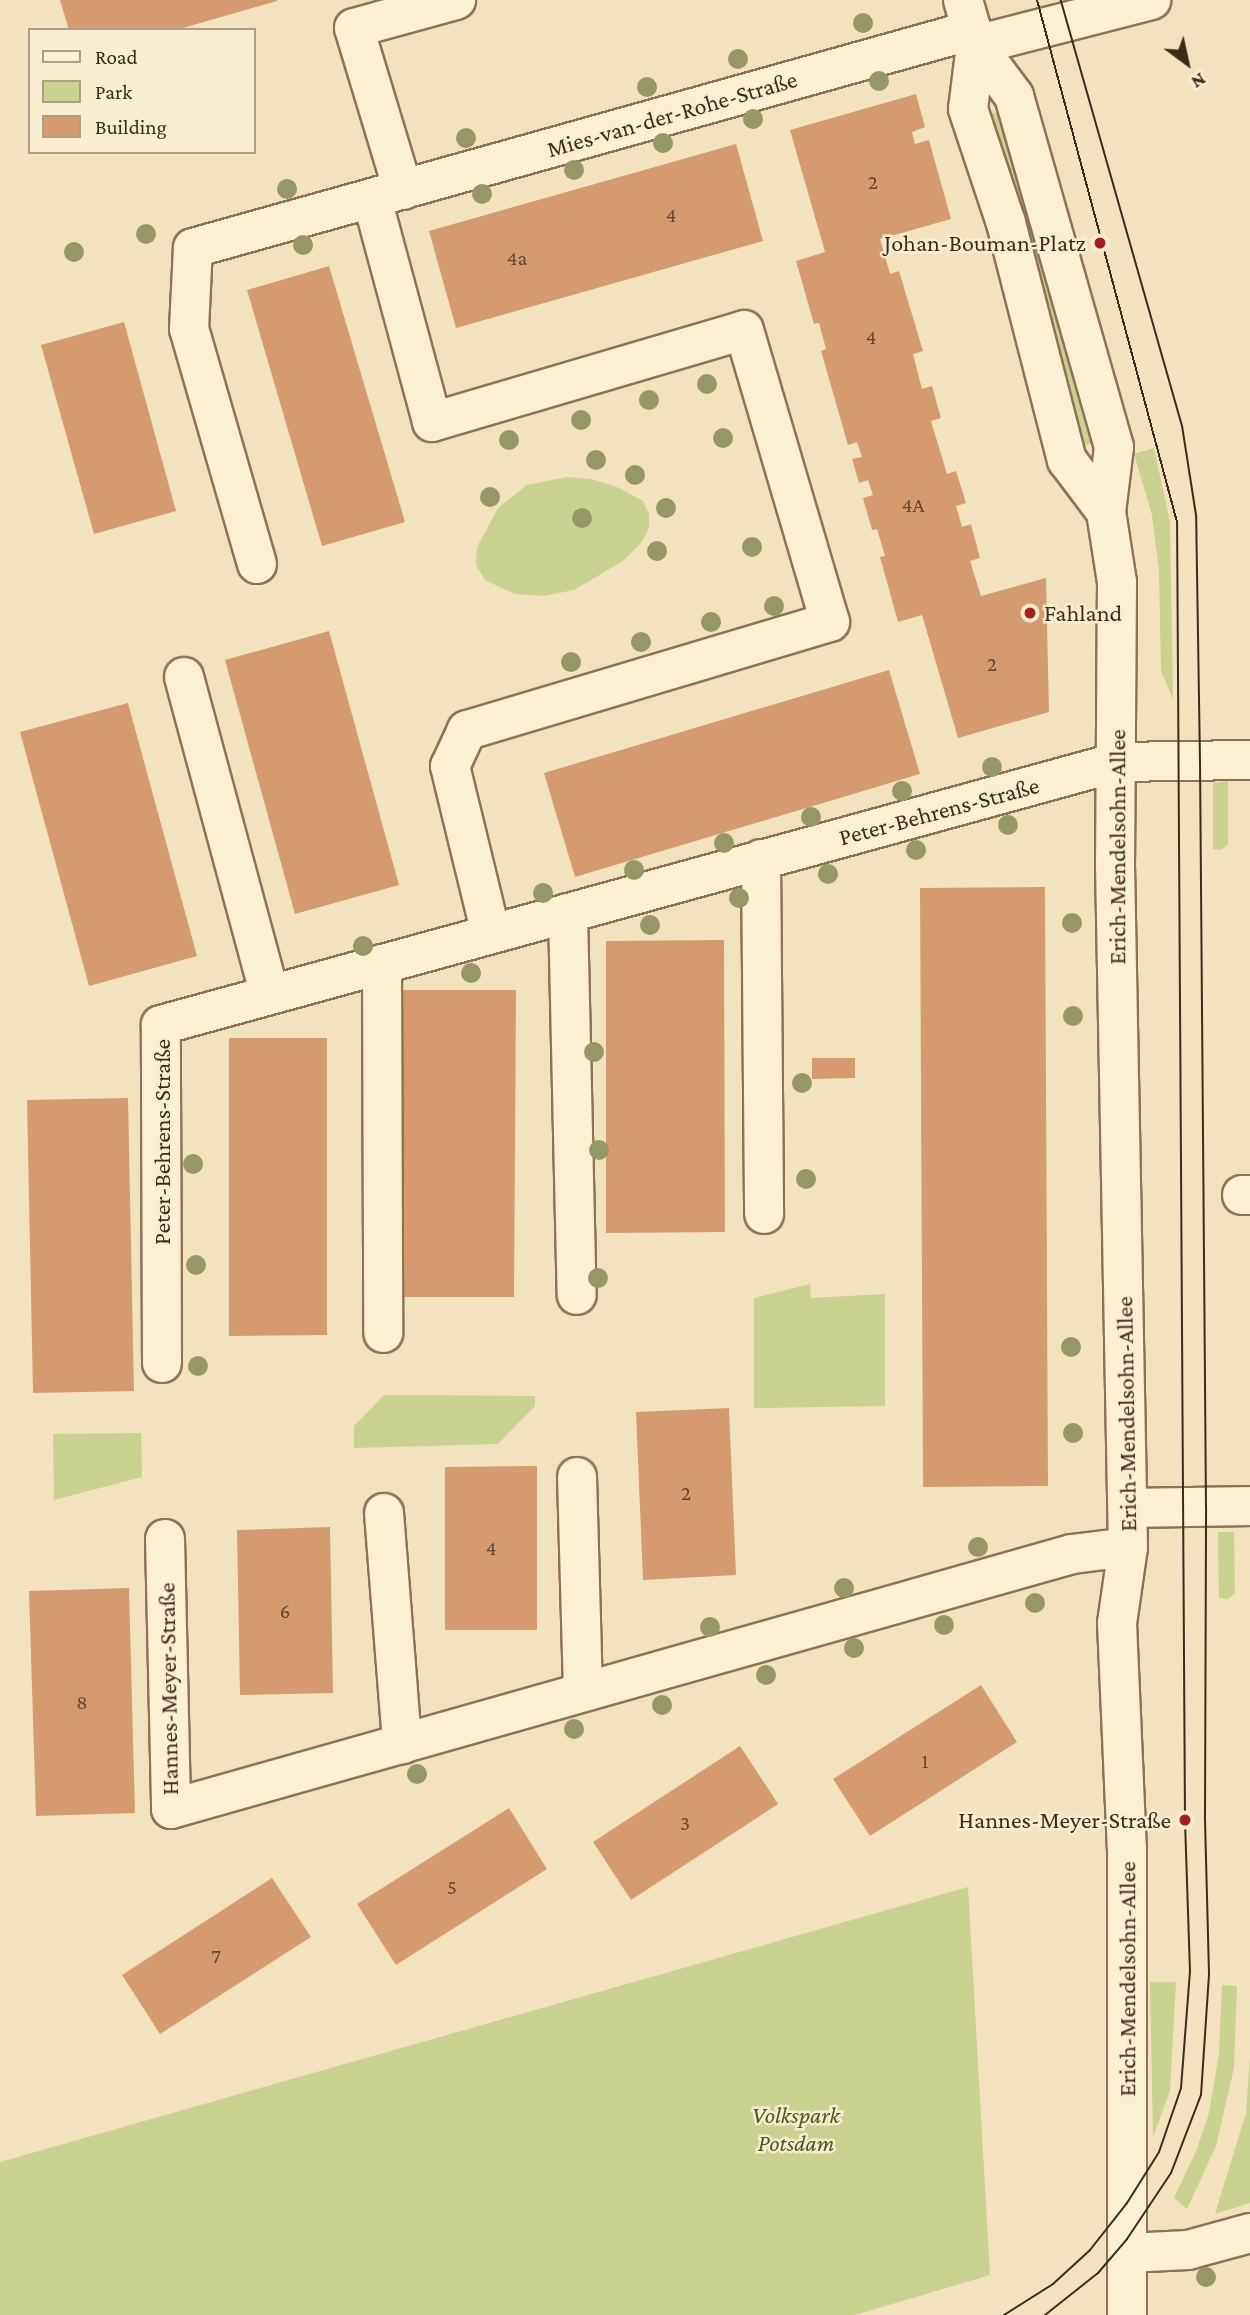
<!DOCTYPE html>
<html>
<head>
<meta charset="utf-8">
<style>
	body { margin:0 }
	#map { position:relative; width:1250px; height:2315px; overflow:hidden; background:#f2e3be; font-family:"Crimson Pro",serif }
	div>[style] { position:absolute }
	.green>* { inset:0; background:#c9d291 }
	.building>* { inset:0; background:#d59b70 }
	.roads { filter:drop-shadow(2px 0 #8d7355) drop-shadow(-2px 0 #8d7355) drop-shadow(0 2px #8d7355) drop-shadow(0 -2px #8d7355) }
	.minor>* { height:38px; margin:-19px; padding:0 19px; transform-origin:19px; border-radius:19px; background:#fcf0d2 }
	.tram>* { height:2px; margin:-1px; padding:0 1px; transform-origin:1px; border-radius:1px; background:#3b2b1b }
	.trees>* { width:20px; height:20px; margin:-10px; border-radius:50%; background:#969767 }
	.dots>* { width:19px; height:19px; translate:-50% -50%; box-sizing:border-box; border:4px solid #f9edcf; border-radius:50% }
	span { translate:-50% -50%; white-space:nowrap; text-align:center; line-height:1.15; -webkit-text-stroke:5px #f9edcf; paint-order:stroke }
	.number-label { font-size:21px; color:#624730 }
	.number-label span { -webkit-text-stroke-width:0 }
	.street-label { font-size:24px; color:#3b2b1b }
	.poi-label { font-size:24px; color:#3b2b1b }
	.right { translate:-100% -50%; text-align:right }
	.left { translate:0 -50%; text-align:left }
	.park-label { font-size:24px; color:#4a591f; font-style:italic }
	.legend { position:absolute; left:28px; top:28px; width:228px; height:126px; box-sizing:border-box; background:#f9edcf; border:2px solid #ad9f87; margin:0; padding:9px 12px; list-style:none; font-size:21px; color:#3b2b1b }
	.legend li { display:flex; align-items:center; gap:14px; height:35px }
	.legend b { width:35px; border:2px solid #ad9f87 }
	.north { position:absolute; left:1152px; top:28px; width:70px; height:70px; -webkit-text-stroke:5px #f9edcf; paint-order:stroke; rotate:147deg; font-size:19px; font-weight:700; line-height:28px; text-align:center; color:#3b2b1b }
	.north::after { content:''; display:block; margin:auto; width:24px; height:32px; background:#3b2b1b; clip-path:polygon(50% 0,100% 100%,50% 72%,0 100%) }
</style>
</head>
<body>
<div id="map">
	<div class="green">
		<i style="clip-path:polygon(1003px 111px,1096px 442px,1078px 448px,985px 115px)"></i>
		<i style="clip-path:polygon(1154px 448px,1170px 522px,1173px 699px,1161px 671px,1159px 571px,1152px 515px,1134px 454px)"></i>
		<i style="clip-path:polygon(567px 477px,591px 479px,617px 487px,643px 501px,649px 514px,649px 528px,642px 542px,623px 561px,574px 590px,544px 596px,514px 594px,485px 580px,476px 565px,477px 547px,498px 508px,527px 485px)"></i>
		<i style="clip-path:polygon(1228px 781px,1228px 845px,1221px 850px,1213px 849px,1213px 783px)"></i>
		<i style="clip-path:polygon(810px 1284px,811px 1298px,885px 1294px,885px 1406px,754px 1408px,754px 1298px)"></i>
		<i style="clip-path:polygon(384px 1395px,535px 1396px,535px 1406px,498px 1444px,354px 1448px,354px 1426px)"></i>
		<i style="clip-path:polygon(141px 1433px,142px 1477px,54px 1500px,53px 1434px)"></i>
		<i style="clip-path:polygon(1218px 1532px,1234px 1532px,1235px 1593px,1228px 1599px,1219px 1598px)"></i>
		<i style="clip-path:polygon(968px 1887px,990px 2275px,855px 2315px,0 2315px,0 2162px)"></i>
		<i style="clip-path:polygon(1150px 1982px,1176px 1982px,1170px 2091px,1153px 2137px)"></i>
		<i style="clip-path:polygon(1222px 1985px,1237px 1986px,1234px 2068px,1216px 2146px,1187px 2209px,1174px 2198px,1196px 2151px,1209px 2113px,1219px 2054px)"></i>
		<i style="clip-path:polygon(1250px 2056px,1250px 2203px,1215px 2214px,1246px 2113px)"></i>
	</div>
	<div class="building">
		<i style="clip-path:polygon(60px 0,277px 0,277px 1px,176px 30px,69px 30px)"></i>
		<i style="clip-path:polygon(916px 94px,925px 127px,912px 132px,915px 144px,929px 140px,951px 219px,880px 239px,890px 274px,899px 271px,923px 351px,913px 354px,922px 389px,932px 386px,941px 418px,931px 421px,947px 474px,956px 471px,966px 503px,956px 506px,962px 527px,971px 524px,980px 558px,970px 561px,981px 596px,1046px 578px,1049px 712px,958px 738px,922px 615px,898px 622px,880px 557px,885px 556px,877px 529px,872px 530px,863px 498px,873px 495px,868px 480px,859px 483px,852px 459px,862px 457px,857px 442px,848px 445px,821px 351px,826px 349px,819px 323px,814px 324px,796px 261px,825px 252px,790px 130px)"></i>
		<i style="clip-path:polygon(736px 144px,763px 241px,456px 328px,429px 231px)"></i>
		<i style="clip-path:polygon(329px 266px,405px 522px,322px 546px,247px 290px)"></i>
		<i style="clip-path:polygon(124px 322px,176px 511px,94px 534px,41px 345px)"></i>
		<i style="clip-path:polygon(329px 631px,399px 885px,295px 914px,225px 660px)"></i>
		<i style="clip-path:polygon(889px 670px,920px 774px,575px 877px,544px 773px)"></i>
		<i style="clip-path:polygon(128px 703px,197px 956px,89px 986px,20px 732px)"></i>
		<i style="clip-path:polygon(1045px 887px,1048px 1486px,923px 1487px,920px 888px)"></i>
		<i style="clip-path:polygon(724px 940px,725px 1232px,606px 1233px,606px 941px)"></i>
		<i style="clip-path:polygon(400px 990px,516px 990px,514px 1297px,398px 1297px)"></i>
		<i style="clip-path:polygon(229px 1038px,327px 1038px,327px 1335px,229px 1336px)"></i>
		<i style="clip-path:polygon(812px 1058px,855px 1058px,855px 1078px,812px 1079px)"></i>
		<i style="clip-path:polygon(128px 1098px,134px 1391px,33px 1393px,27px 1100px)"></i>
		<i style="clip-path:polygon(729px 1408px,736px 1575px,643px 1580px,636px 1412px)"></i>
		<i style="clip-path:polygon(537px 1466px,537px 1630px,445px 1630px,445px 1467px)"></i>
		<i style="clip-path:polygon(330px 1527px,333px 1693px,240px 1695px,237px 1530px)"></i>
		<i style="clip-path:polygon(129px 1588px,135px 1813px,36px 1816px,29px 1591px)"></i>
		<i style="clip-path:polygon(981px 1685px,1017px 1742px,870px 1836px,833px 1779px)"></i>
		<i style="clip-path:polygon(740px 1746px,778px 1804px,631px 1900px,593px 1842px)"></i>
		<i style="clip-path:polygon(509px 1808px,547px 1869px,396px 1965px,357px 1904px)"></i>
		<i style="clip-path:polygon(272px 1878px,311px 1937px,160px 2034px,122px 1975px)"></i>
	</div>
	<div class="roads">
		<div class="minor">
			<i style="left:963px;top:0;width:47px;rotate:73.9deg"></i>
			<i style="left:976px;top:45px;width:64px;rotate:53.3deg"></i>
			<i style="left:1014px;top:96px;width:365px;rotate:74.1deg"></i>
			<i style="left:1114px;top:447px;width:65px;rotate:97deg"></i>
			<i style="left:1106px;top:512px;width:71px;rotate:81.1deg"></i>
			<i style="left:1117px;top:582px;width:283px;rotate:90.4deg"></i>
			<i style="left:1115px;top:865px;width:682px;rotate:88.91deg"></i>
			<i style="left:1128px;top:1547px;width:77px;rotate:98.2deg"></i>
			<i style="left:1117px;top:1623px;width:225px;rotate:87.5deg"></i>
			<i style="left:1127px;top:1848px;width:467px;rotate:90deg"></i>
			<i style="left:976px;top:45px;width:64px;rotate:97.1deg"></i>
			<i style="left:968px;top:109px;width:120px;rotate:71.6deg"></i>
			<i style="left:1006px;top:223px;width:245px;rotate:75.6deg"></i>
			<i style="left:1067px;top:460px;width:65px;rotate:53.1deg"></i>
			<i style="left:976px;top:45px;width:181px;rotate:-14.4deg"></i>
			<i style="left:403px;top:190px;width:169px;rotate:-106.8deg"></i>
			<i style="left:354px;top:28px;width:106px;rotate:-15.4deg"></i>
			<i style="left:372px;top:199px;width:231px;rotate:74.9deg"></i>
			<i style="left:432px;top:422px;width:325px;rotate:-16.4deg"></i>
			<i style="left:744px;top:330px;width:304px;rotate:73.6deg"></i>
			<i style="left:830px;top:622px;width:379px;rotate:163.4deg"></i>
			<i style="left:467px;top:730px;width:40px;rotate:115deg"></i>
			<i style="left:450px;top:766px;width:173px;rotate:76.3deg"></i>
			<i style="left:257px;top:564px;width:245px;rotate:-106.1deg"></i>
			<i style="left:189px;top:329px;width:81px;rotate:-87.2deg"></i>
			<i style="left:193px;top:248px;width:809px;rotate:-15.63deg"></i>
			<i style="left:184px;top:677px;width:329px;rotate:74.9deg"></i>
			<i style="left:761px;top:859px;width:355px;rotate:89.5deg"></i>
			<i style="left:568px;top:913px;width:382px;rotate:88.7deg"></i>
			<i style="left:382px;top:964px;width:369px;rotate:89.8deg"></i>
			<i style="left:1242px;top:1195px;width:8px"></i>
			<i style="left:162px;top:1363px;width:338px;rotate:-90.2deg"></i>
			<i style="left:161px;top:1025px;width:992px;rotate:-15.37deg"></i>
			<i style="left:1118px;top:762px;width:132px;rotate:-0.9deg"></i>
			<i style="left:577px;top:1477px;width:214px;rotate:88.4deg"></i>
			<i style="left:1128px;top:1508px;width:122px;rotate:-0.9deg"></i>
			<i style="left:384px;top:1513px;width:232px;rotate:85.5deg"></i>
			<i style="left:165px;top:1539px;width:270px;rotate:88.7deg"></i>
			<i style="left:171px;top:1809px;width:936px;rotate:-15.8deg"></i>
			<i style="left:1072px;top:1554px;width:56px;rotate:-7.1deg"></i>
			<i style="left:1127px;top:2253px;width:61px;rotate:-2.8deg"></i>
			<i style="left:1188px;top:2250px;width:64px;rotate:-15.3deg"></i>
		</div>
	</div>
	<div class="tram">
		<i style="left:1004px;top:2315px;width:58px;rotate:-32.3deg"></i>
		<i style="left:1053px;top:2284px;width:50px;rotate:-42.6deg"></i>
		<i style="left:1090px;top:2250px;width:60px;rotate:-51.8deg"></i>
		<i style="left:1127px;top:2203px;width:60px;rotate:-57.9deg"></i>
		<i style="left:1159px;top:2152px;width:68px;rotate:-71deg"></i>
		<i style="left:1181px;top:2088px;width:116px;rotate:-85.6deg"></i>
		<i style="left:1190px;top:1972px;width:152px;rotate:-91.9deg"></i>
		<i style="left:1185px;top:1820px;width:1298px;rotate:-90.35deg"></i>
		<i style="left:1177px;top:522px;width:540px;rotate:-105.01deg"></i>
		<i style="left:1045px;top:2315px;width:68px;rotate:-38.4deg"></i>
		<i style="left:1098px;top:2273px;width:45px;rotate:-49.5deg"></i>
		<i style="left:1127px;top:2239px;width:79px;rotate:-56.3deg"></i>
		<i style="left:1171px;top:2173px;width:84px;rotate:-69deg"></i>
		<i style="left:1201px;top:2095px;width:122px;rotate:-86.2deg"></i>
		<i style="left:1209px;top:1973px;width:158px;rotate:-91.5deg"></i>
		<i style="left:1205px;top:1815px;width:308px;rotate:-89.8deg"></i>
		<i style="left:1206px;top:1507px;width:745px;rotate:-90.46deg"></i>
		<i style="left:1200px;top:762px;width:247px;rotate:-90.9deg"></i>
		<i style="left:1196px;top:515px;width:90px;rotate:-98.9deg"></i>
		<i style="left:1182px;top:426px;width:443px;rotate:-105.9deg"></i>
	</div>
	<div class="trees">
		<i style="left:863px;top:23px"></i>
		<i style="left:738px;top:59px"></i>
		<i style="left:879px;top:81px"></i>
		<i style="left:647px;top:87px"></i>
		<i style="left:753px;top:119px"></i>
		<i style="left:466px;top:138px"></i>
		<i style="left:663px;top:143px"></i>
		<i style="left:574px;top:170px"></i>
		<i style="left:287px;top:189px"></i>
		<i style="left:482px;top:194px"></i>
		<i style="left:146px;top:234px"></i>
		<i style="left:303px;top:245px"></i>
		<i style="left:74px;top:252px"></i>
		<i style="left:707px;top:384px"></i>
		<i style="left:649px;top:400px"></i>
		<i style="left:581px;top:420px"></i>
		<i style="left:723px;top:438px"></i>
		<i style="left:509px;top:440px"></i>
		<i style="left:596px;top:460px"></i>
		<i style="left:635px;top:475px"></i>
		<i style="left:490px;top:497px"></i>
		<i style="left:666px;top:508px"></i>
		<i style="left:582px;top:518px"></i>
		<i style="left:752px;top:547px"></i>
		<i style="left:657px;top:551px"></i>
		<i style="left:774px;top:606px"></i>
		<i style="left:711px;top:622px"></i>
		<i style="left:641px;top:642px"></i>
		<i style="left:571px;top:662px"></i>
		<i style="left:992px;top:767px"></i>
		<i style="left:902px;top:791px"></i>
		<i style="left:811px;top:817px"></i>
		<i style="left:1008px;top:825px"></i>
		<i style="left:724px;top:843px"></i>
		<i style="left:916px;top:850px"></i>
		<i style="left:634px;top:870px"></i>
		<i style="left:828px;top:874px"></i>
		<i style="left:543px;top:893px"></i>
		<i style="left:739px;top:898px"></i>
		<i style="left:1072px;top:923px"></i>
		<i style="left:650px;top:925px"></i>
		<i style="left:363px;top:946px"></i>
		<i style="left:471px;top:973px"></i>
		<i style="left:1073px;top:1016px"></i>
		<i style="left:594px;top:1052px"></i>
		<i style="left:802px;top:1083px"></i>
		<i style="left:599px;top:1150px"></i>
		<i style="left:193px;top:1164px"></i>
		<i style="left:806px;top:1179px"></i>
		<i style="left:196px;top:1265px"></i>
		<i style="left:598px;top:1278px"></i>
		<i style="left:1071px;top:1347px"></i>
		<i style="left:198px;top:1366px"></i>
		<i style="left:1073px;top:1433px"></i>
		<i style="left:978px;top:1547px"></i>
		<i style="left:844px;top:1588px"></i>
		<i style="left:1035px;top:1603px"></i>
		<i style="left:944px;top:1625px"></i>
		<i style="left:710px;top:1627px"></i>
		<i style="left:854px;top:1648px"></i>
		<i style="left:766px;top:1675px"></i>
		<i style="left:662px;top:1705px"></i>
		<i style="left:574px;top:1729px"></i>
		<i style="left:417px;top:1774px"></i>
		<i style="left:1206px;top:2277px"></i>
	</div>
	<div class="dots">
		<i style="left:1100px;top:243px;background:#a21f1e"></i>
		<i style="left:1030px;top:613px;background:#a21f1e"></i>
		<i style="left:1185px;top:1820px;background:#a21f1e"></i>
	</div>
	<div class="number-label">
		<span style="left:873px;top:182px">2</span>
		<span style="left:671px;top:215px">4</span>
		<span style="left:517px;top:258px">4a</span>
		<span style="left:871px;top:337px">4</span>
		<span style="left:913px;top:505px">4A</span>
		<span style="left:992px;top:664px">2</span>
		<span style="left:686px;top:1493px">2</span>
		<span style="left:491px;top:1548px">4</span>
		<span style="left:285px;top:1611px">6</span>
		<span style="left:82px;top:1702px">8</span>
		<span style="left:925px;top:1761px">1</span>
		<span style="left:685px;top:1823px">3</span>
		<span style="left:452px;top:1887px">5</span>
		<span style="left:216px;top:1956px">7</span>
	</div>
	<div class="street-label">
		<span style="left:672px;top:114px;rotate:-16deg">Mies-van-der-Rohe-Straße</span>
		<span style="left:939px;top:811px;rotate:-15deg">Peter-Behrens-Straße</span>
		<span style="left:1117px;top:847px;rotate:-90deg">Erich-Mendelsohn-Allee</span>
		<span style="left:162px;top:1142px;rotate:-90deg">Peter-Behrens-Straße</span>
		<span style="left:1126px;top:1414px;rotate:-91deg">Erich-Mendelsohn-Allee</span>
		<span style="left:168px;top:1689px;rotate:-91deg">Hannes-Meyer-Straße</span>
		<span style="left:1127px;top:1979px;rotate:-90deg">Erich-Mendelsohn-Allee</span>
	</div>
	<div class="poi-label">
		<span class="right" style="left:1086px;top:243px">Johan-Bouman-Platz</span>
		<span class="left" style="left:1044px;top:613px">Fahland</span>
		<span class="right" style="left:1171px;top:1820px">Hannes-Meyer-Straße</span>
	</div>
	<div class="park-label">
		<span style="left:796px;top:2129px">Volkspark<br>Potsdam</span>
	</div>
	<ul class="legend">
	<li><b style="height:9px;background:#fcf0d2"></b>Road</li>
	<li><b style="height:19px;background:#c9d291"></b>Park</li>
	<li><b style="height:19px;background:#d59b70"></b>Building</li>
	</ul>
	<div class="north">N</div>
</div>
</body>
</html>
